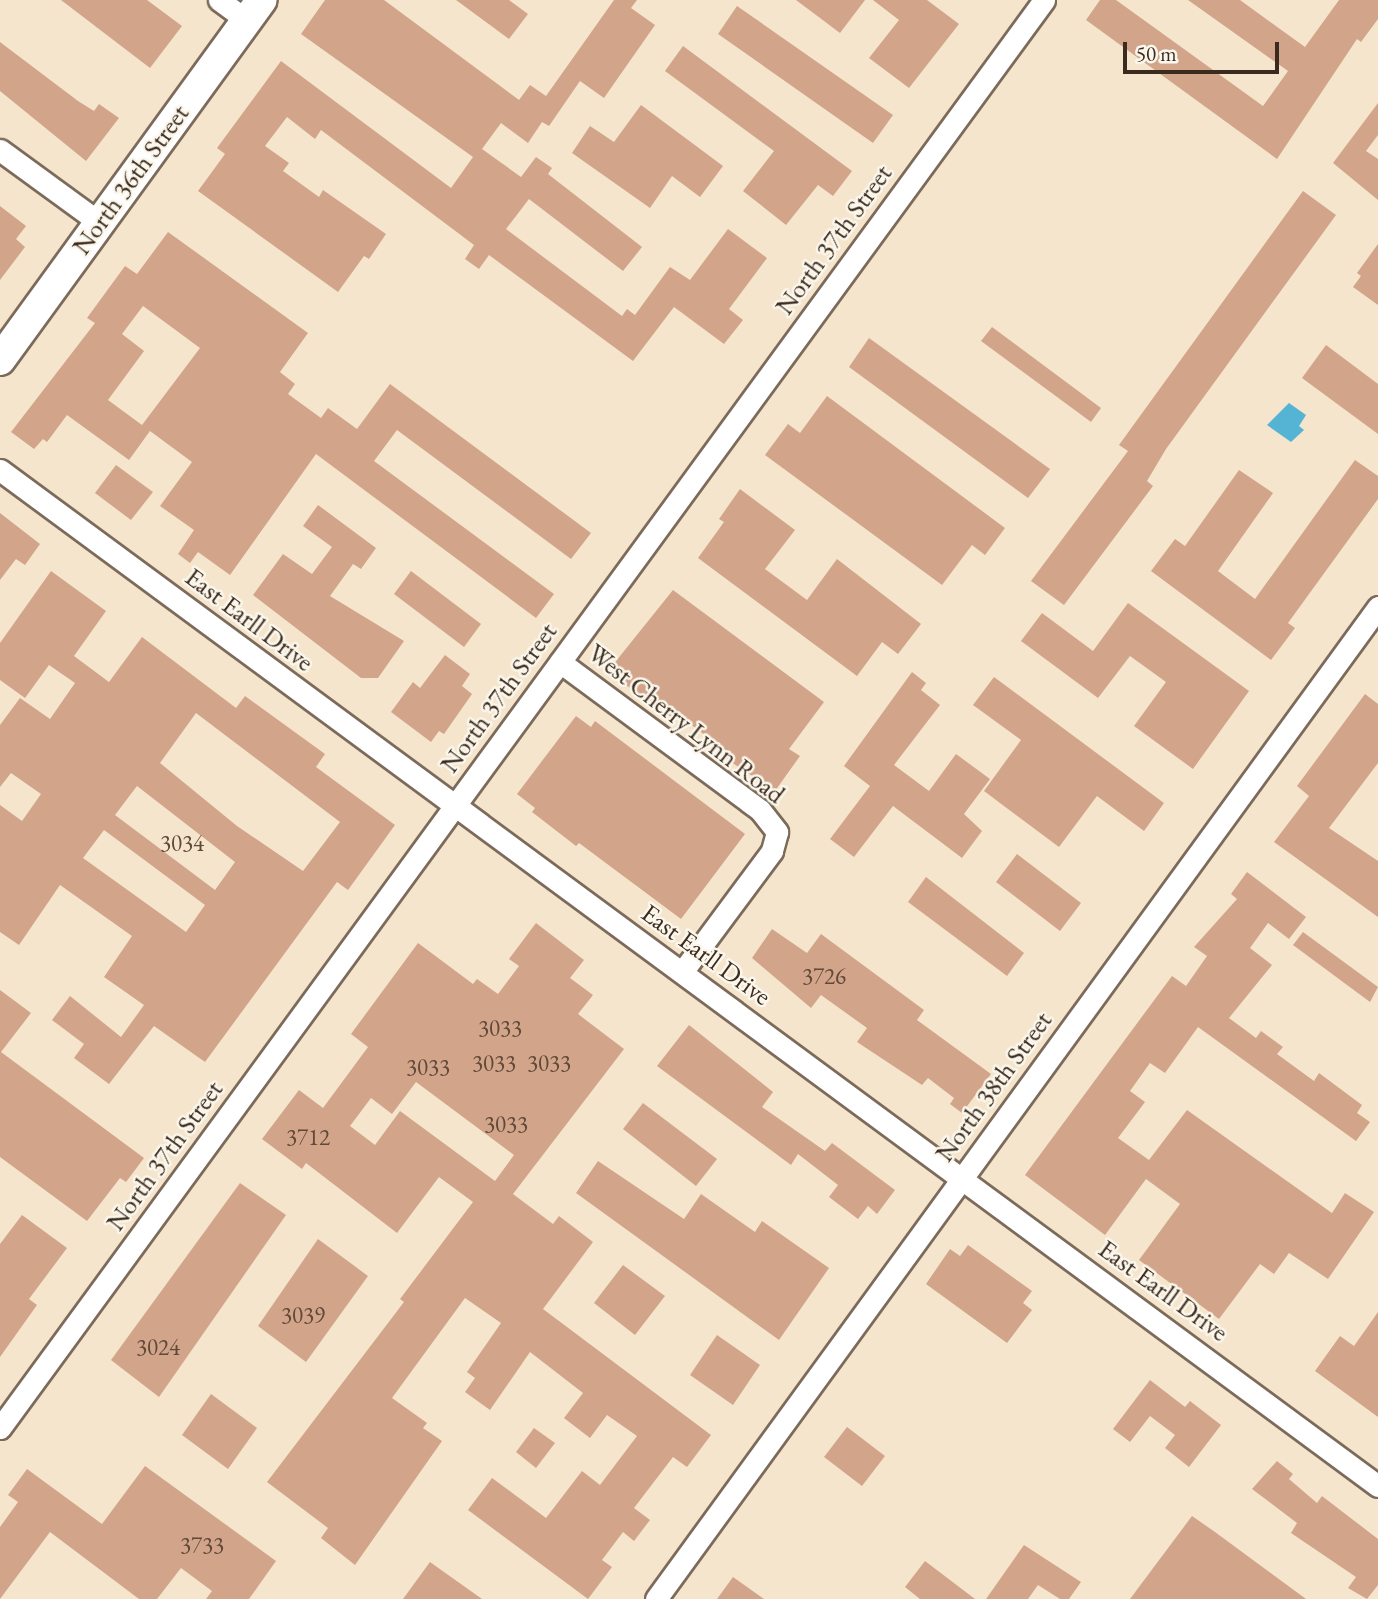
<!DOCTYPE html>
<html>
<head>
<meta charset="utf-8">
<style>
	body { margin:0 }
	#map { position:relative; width:1378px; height:1599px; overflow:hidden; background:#f5e5cd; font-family:"EB Garamond",serif }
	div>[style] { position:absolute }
	.water>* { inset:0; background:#55b3d3 }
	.building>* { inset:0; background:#d2a58a }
	.roads { filter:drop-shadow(2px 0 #7c6b5b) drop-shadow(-2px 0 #7c6b5b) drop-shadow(0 2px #7c6b5b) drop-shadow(0 -2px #7c6b5b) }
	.minor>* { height:21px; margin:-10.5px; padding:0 10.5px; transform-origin:10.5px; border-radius:10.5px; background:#fff }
	.secondary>* { height:30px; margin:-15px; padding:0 15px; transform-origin:15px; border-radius:15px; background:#fff }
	span { translate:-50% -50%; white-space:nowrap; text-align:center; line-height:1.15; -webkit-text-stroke:5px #fbf7ec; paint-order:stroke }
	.number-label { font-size:23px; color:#614939 }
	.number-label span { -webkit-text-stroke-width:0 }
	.street-label { font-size:26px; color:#3b2a1e }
	.scale { position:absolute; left:1123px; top:42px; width:156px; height:32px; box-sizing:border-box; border:4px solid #3b2a1e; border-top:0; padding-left:9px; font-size:21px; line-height:24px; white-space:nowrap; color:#3b2a1e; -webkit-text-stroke:5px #fbf7ec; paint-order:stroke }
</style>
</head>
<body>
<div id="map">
	<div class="water">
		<i style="clip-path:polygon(1289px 403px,1306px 415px,1299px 426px,1304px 430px,1291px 442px,1267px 425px)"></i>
	</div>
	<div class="building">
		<i style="clip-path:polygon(61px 0,147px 0,182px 26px,150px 68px)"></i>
		<i style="clip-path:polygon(325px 0,384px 0,519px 100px,530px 85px,546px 96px,614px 0,637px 0,631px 8px,655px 25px,604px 98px,580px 81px,549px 126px,542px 122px,528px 143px,501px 123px,482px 149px,521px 177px,536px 157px,552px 168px,548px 174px,642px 247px,623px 271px,529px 199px,506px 229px,622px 316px,627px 309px,635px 315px,670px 267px,690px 280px,728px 229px,767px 258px,729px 309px,743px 320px,724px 344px,674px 307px,633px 361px,489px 255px,479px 269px,465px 259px,474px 245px,321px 130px,315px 139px,287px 117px,265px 146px,289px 163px,283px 171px,319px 197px,323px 190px,386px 234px,369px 259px,364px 256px,338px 292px,198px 191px,225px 154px,217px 148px,281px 61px,451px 188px,473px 157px,301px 34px)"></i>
		<i style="clip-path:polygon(456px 0,509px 0,528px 14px,509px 39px)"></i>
		<i style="clip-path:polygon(796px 0,865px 0,840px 33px)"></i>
		<i style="clip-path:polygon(873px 0,927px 0,959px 24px,909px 88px,869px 58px,899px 20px)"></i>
		<i style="clip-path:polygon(1100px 0,1116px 0,1263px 106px,1288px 71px,1188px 0,1240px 0,1305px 47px,1339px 0,1378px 0,1378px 19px,1361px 42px,1357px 39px,1277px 159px,1086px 20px)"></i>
		<i style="clip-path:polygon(737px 6px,893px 115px,873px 143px,718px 34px)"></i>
		<i style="clip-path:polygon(0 42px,78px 101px,94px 111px,99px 104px,119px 118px,86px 161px,0 91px)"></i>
		<i style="clip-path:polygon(683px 46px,852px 171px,833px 196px,818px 185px,786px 225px,743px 191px,774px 151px,665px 71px)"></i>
		<i style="clip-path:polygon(1378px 103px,1378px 135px,1366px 151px,1378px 159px,1378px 200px,1333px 163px)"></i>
		<i style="clip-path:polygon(641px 105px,723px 166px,700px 197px,672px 176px,650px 208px,572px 153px,590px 126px,614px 142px)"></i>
		<i style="clip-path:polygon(1303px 191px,1336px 215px,1166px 449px,1147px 481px,1153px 486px,1064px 605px,1031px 581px,1128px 451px,1119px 445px)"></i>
		<i style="clip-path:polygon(0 206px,26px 226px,16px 239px,25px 247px,0 280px)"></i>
		<i style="clip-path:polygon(evenodd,168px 232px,308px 333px,280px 372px,295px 384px,288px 394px,321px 418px,328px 408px,357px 429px,390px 384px,591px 533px,571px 559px,397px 430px,374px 461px,554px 594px,536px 618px,316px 454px,230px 575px,198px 552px,190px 563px,178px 554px,194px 530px,160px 506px,192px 462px,150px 431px,129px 460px,67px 415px,47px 442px,43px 439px,34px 449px,11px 432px,95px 323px,87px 318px,125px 266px,137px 274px,168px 232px,143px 306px,200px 348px,142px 425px,108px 400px,144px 351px,122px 334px,143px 306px)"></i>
		<i style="clip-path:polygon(1378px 244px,1378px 305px,1353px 287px,1361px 276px,1357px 273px)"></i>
		<i style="clip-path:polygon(992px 327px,1101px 408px,1091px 422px,981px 341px)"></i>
		<i style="clip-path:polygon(869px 338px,1050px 469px,1028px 498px,849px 367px)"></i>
		<i style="clip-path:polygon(1326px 345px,1378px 384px,1378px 434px,1302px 378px)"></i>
		<i style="clip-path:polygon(827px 396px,1005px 528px,985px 555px,972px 545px,942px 585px,765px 455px,788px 424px,800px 433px)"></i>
		<i style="clip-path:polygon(1355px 460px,1378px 476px,1378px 499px,1288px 623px,1295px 628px,1271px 660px,1151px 571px,1175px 539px,1185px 546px,1239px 470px,1273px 493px,1218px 571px,1255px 599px)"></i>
		<i style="clip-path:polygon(116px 465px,153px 492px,131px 520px,95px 493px)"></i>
		<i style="clip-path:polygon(740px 489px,795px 530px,765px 569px,807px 600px,837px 559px,921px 624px,898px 654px,882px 642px,857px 676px,698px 558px,724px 522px,719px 519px)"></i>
		<i style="clip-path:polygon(318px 505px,376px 548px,361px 569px,353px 564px,330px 596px,404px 641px,378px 678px,361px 678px,253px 595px,283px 554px,312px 574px,332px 547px,303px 526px)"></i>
		<i style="clip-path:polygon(0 513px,40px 544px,25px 565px,16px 559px,0 580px)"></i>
		<i style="clip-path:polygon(evenodd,51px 571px,106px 611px,74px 656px,109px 682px,142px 637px,236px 708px,245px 696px,325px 754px,316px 767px,395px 825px,348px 890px,337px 882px,205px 1062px,154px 1026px,109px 1084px,74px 1058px,84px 1044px,52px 1020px,70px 996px,121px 1037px,144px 1005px,104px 977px,132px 936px,60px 885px,19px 945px,0 932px,0 805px,22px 821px,41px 794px,11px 773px,0 787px,0 725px,20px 698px,50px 719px,75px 683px,49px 665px,25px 698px,0 680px,0 643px,51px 571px,196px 713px,340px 822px,303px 871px,237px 826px,160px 763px,196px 713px,51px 571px,137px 786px,235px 862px,215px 890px,115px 815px,137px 786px,51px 571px,104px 830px,205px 905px,186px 932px,83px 858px,104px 830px)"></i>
		<i style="clip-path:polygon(411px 571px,481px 624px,464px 647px,394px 594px)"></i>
		<i style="clip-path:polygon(673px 590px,824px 702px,789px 749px,800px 756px,775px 791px,725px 758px,729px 753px,674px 712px,671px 717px,623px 683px,627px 677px,612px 666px)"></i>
		<i style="clip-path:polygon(1128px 603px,1249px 691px,1193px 769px,1134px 726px,1166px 682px,1130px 656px,1098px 698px,1021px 641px,1042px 613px,1093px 651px)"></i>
		<i style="clip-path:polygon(445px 655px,470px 674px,462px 686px,472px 694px,444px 734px,439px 731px,431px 742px,391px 712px,413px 682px,420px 688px)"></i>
		<i style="clip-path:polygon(912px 672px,926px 683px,921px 690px,940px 705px,894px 765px,929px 791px,956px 754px,990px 779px,964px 814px,982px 831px,962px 858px,893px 806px,854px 857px,830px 839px,870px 786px,844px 766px)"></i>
		<i style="clip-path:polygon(994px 677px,1164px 803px,1144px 831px,1097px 796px,1059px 847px,984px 791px,1021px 740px,973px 705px)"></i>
		<i style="clip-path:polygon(1365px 694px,1378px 704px,1378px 763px,1329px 828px,1378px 861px,1378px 917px,1274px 842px,1309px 796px,1297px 786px)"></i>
		<i style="clip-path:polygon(576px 716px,591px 727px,595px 721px,745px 834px,681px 919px,579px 843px,576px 846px,532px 812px,535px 808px,517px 794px)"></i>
		<i style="clip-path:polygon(1017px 854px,1081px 903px,1060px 931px,996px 882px)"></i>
		<i style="clip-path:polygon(1247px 872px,1306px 917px,1289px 939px,1268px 923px,1250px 948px,1272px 965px,1229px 1018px,1256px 1038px,1261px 1031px,1283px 1047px,1277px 1054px,1314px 1081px,1319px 1073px,1362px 1105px,1357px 1113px,1370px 1122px,1356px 1141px,1198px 1027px,1165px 1073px,1150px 1063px,1130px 1091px,1145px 1102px,1118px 1138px,1149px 1160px,1187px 1110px,1332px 1213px,1345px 1193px,1374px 1212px,1328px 1279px,1289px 1253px,1274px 1274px,1260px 1264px,1219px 1319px,1139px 1260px,1180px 1204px,1146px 1179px,1105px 1235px,1025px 1175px,1172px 976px,1186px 986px,1207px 956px,1194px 947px,1237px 899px,1231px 894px)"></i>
		<i style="clip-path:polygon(926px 877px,1024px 953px,1007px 976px,908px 902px)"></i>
		<i style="clip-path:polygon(evenodd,536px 923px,584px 960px,570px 978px,593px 995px,578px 1014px,624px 1049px,513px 1194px,553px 1224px,559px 1216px,593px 1242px,543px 1309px,711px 1435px,687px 1467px,673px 1457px,634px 1508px,650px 1520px,634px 1541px,623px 1532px,602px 1560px,612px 1567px,588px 1599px,468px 1510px,492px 1478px,546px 1518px,582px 1471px,600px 1485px,637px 1436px,607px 1415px,590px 1438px,564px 1418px,583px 1393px,530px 1352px,490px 1410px,465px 1392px,475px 1378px,467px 1372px,501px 1323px,465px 1298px,392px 1398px,427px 1423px,423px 1428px,442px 1441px,355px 1565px,321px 1538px,328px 1528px,267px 1482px,404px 1302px,400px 1299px,473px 1202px,439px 1177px,397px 1233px,306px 1163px,302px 1169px,262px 1139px,299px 1090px,323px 1108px,368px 1047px,351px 1034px,418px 943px,473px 984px,477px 979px,498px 994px,519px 966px,509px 959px,536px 923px,416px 1082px,514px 1155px,495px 1181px,400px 1111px,375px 1145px,350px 1126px,371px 1098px,392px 1114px,416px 1082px)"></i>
		<i style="clip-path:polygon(772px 929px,807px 953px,821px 934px,924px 1010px,917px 1020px,991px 1074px,962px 1113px,950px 1104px,954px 1098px,928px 1078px,922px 1085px,857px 1042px,867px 1028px,821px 995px,811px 1008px,752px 958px)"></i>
		<i style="clip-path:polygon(1303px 932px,1378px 987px,1370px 1002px,1293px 945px)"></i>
		<i style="clip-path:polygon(0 990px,31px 1013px,1px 1052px,144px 1158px,126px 1182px,120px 1178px,87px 1221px,0 1157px)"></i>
		<i style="clip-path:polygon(689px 1025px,773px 1092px,762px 1107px,825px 1151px,832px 1143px,895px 1190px,877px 1214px,868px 1206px,858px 1219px,829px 1197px,838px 1185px,798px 1154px,791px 1165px,657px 1066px)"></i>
		<i style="clip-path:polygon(643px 1103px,717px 1159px,696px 1186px,623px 1129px)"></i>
		<i style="clip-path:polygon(598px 1161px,684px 1219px,701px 1194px,755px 1232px,762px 1221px,829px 1268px,779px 1340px,576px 1193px)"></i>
		<i style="clip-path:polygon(240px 1183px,286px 1215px,159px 1397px,111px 1360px)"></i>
		<i style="clip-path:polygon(22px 1215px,67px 1248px,29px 1299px,37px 1305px,0 1357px,0 1244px)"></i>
		<i style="clip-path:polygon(318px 1239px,368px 1276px,306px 1362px,258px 1326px)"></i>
		<i style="clip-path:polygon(968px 1245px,1032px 1291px,1023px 1303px,1032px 1310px,1007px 1343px,926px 1284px,950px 1249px,960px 1256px)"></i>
		<i style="clip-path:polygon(623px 1265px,665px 1296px,635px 1335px,594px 1303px)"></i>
		<i style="clip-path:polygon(1378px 1312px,1378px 1417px,1315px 1371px,1340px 1336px,1354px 1346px)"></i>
		<i style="clip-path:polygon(717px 1335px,760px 1365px,733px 1405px,690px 1375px)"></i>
		<i style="clip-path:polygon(1150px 1380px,1185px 1407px,1190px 1401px,1221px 1425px,1189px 1467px,1165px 1448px,1175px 1435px,1150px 1416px,1130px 1442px,1113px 1429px)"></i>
		<i style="clip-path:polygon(211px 1394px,257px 1428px,228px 1469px,182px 1435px)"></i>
		<i style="clip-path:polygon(847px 1427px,885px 1456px,862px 1486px,824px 1457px)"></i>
		<i style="clip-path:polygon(534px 1428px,555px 1443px,536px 1468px,516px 1452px)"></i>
		<i style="clip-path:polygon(1277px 1461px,1293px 1474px,1289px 1479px,1317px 1503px,1322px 1496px,1378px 1539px,1378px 1585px,1367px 1599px,1348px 1588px,1356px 1577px,1291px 1533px,1297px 1523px,1252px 1489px)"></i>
		<i style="clip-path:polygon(145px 1466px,276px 1561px,249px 1599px,206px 1599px,212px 1591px,181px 1568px,157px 1599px,139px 1599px,50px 1532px,0 1599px,0 1527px,18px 1502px,8px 1495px,27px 1469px,102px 1524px)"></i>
		<i style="clip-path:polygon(1192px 1516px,1215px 1532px,1306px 1599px,1130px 1599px)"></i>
		<i style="clip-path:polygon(1024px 1545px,1081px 1582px,1069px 1599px,1060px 1599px,1038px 1585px,1028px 1599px,986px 1599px)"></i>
		<i style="clip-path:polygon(925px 1561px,975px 1599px,920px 1599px,905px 1587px)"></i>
		<i style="clip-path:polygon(430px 1562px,482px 1599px,403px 1599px)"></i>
		<i style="clip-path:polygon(733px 1577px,764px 1599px,717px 1599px)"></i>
	</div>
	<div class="roads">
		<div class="minor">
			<i style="left:219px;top:0;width:34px;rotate:36deg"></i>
			<i style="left:0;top:150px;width:124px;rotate:36.1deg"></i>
			<i style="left:0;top:470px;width:1712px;rotate:36.4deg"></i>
			<i style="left:560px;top:662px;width:249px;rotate:36.5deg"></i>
			<i style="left:760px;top:810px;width:28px;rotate:52deg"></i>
			<i style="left:777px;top:832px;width:20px;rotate:105deg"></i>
			<i style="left:772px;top:851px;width:151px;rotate:126.6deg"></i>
			<i style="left:0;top:1428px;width:1769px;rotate:-53.83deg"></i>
			<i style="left:656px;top:1599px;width:1227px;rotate:-53.95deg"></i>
		</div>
		<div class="secondary">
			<i style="left:0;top:360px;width:445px;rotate:-54deg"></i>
		</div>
	</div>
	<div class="number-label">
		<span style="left:182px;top:843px">3034</span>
		<span style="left:824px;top:976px">3726</span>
		<span style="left:500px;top:1028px">3033</span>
		<span style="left:494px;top:1063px">3033</span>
		<span style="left:549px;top:1063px">3033</span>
		<span style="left:428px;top:1067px">3033</span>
		<span style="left:506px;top:1124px">3033</span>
		<span style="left:308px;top:1137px">3712</span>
		<span style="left:303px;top:1315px">3039</span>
		<span style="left:158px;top:1347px">3024</span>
		<span style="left:202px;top:1545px">3733</span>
	</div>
	<div class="street-label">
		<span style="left:131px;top:180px;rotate:-54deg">North 36th Street</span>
		<span style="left:834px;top:240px;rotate:-54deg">North 37th Street</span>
		<span style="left:249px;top:620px;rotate:37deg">East Earll Drive</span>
		<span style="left:499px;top:698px;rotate:-54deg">North 37th Street</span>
		<span style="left:686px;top:724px;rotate:38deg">West Cherry Lynn Road</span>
		<span style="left:706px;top:955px;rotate:36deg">East Earll Drive</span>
		<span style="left:994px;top:1087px;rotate:-54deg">North 38th Street</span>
		<span style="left:165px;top:1156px;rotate:-54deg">North 37th Street</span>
		<span style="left:1163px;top:1291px;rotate:36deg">East Earll Drive</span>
	</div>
	<div class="scale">50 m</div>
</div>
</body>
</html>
